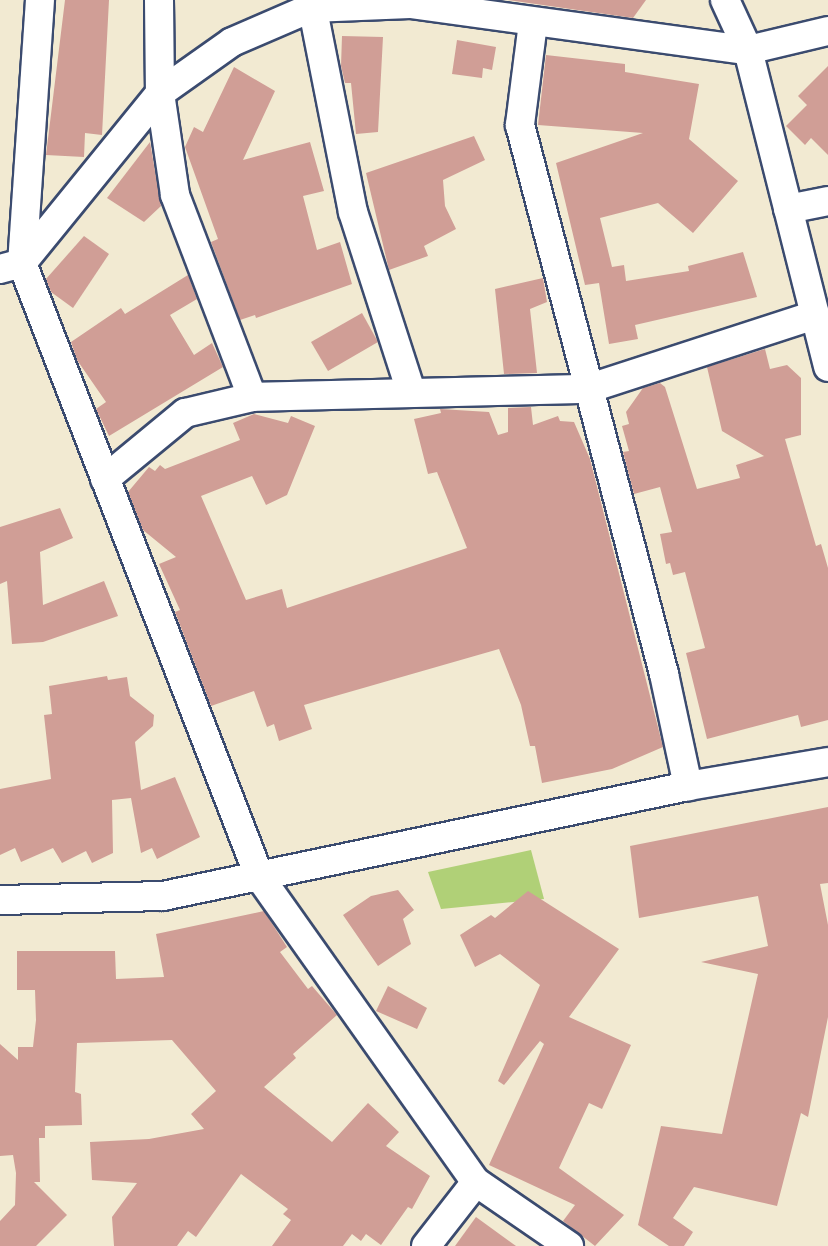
<!DOCTYPE html>
<html>
<head>
<meta charset="utf-8">
<style>
	body { margin:0 }
	#map { position:relative; width:828px; height:1246px; overflow:hidden; background:#f2ead2; font-family:"Sorts Mill Goudy",serif }
	div>[style] { position:absolute }
	.green>* { inset:0; background:#b0d077 }
	.building>* { inset:0; background:#d09e96 }
	.roads { filter:drop-shadow(2px 0 #3b4b6f) drop-shadow(-2px 0 #3b4b6f) drop-shadow(0 2px #3b4b6f) drop-shadow(0 -2px #3b4b6f) }
	.minor>* { height:28px; margin:-14px; padding:0 14px; transform-origin:14px; border-radius:14px; background:#fff }
	span { translate:-50% -50%; white-space:nowrap; text-align:center; line-height:1.15; -webkit-text-stroke:5px #fdfcf7; paint-order:stroke }
</style>
</head>
<body>
<div id="map">
	<div class="green">
		<i style="clip-path:polygon(531px 850px,544px 899px,441px 909px,428px 872px)"></i>
	</div>
	<div class="building">
		<i style="clip-path:polygon(65px 0,109px 0,102px 135px,85px 133px,84px 157px,46px 155px)"></i>
		<i style="clip-path:polygon(508px 0,646px 0,633px 18px)"></i>
		<i style="clip-path:polygon(342px 36px,383px 37px,378px 132px,356px 134px,351px 83px,345px 83px,341px 66px)"></i>
		<i style="clip-path:polygon(457px 40px,496px 47px,492px 70px,483px 68px,482px 78px,452px 74px)"></i>
		<i style="clip-path:polygon(546px 55px,625px 64px,625px 72px,699px 84px,689px 139px,738px 181px,693px 233px,658px 203px,600px 218px,612px 267px,624px 265px,626px 281px,689px 271px,688px 266px,743px 252px,757px 297px,635px 325px,638px 339px,609px 344px,599px 283px,585px 285px,556px 163px,643px 133px,538px 125px)"></i>
		<i style="clip-path:polygon(828px 66px,828px 155px,811px 138px,805px 145px,786px 126px,807px 105px,798px 96px)"></i>
		<i style="clip-path:polygon(234px 67px,275px 91px,243px 160px,310px 142px,324px 191px,303px 196px,317px 250px,340px 242px,352px 284px,256px 318px,255px 315px,240px 320px,211px 242px,218px 239px,185px 147px,194px 127px,203px 132px)"></i>
		<i style="clip-path:polygon(474px 136px,485px 160px,443px 180px,445px 206px,456px 229px,424px 246px,428px 256px,389px 270px,366px 173px)"></i>
		<i style="clip-path:polygon(150px 142px,161px 206px,144px 222px,107px 198px)"></i>
		<i style="clip-path:polygon(84px 236px,109px 254px,73px 308px,51px 292px,46px 279px)"></i>
		<i style="clip-path:polygon(188px 275px,197px 299px,170px 315px,194px 355px,212px 343px,223px 367px,109px 436px,96px 409px,106px 402px,77px 360px,71px 342px,121px 308px,125px 314px)"></i>
		<i style="clip-path:polygon(543px 278px,547px 302px,530px 309px,537px 373px,504px 374px,495px 289px)"></i>
		<i style="clip-path:polygon(362px 313px,378px 342px,328px 371px,311px 342px)"></i>
		<i style="clip-path:polygon(765px 349px,770px 369px,787px 365px,801px 378px,801px 435px,785px 439px,816px 546px,821px 544px,828px 568px,828px 720px,801px 727px,798px 715px,707px 739px,686px 653px,705px 648px,685px 572px,673px 575px,670px 563px,666px 564px,660px 534px,672px 532px,660px 487px,634px 494px,623px 452px,629px 451px,622px 426px,629px 424px,626px 412px,643px 388px,660px 383px,665px 387px,697px 489px,740px 478px,736px 465px,764px 456px,722px 431px,707px 367px)"></i>
		<i style="clip-path:polygon(531px 407px,533px 425px,558px 416px,560px 421px,574px 422px,590px 459px,663px 747px,612px 769px,542px 783px,535px 746px,530px 746px,521px 705px,499px 649px,304px 705px,312px 729px,279px 741px,274px 724px,267px 727px,254px 691px,211px 706px,175px 612px,180px 610px,159px 564px,176px 557px,143px 530px,128px 492px,149px 467px,155px 471px,160px 465px,165px 469px,240px 440px,233px 423px,254px 414px,288px 423px,291px 416px,315px 426px,287px 495px,266px 505px,252px 476px,201px 496px,246px 600px,282px 589px,287px 608px,467px 548px,437px 472px,428px 474px,414px 419px,441px 413px,440px 409px,489px 412px,498px 435px,508px 432px,508px 408px)"></i>
		<i style="clip-path:polygon(60px 508px,73px 538px,40px 552px,43px 605px,104px 581px,118px 616px,43px 642px,12px 644px,7px 581px,0 584px,0 527px)"></i>
		<i style="clip-path:polygon(107px 676px,108px 680px,127px 677px,130px 696px,154px 715px,153px 726px,135px 742px,141px 790px,175px 777px,200px 837px,157px 859px,152px 848px,141px 853px,131px 798px,112px 800px,113px 853px,92px 863px,86px 851px,62px 863px,53px 848px,21px 862px,15px 848px,0 855px,0 789px,51px 779px,44px 715px,52px 714px,49px 686px)"></i>
		<i style="clip-path:polygon(828px 807px,828px 883px,820px 884px,828px 925px,828px 1017px,808px 1117px,801px 1113px,777px 1206px,694px 1187px,673px 1218px,693px 1232px,684px 1246px,669px 1246px,638px 1225px,661px 1126px,722px 1134px,758px 974px,701px 962px,768px 946px,758px 896px,639px 918px,630px 846px)"></i>
		<i style="clip-path:polygon(398px 890px,414px 910px,403px 919px,411px 944px,378px 966px,343px 915px,371px 896px)"></i>
		<i style="clip-path:polygon(528px 891px,619px 949px,569px 1017px,631px 1045px,602px 1109px,589px 1103px,559px 1168px,624px 1215px,595px 1246px,563px 1221px,575px 1205px,489px 1165px,544px 1044px,540px 1041px,504px 1085px,498px 1081px,540px 985px,500px 954px,475px 967px,460px 935px,491px 915px,495px 918px)"></i>
		<i style="clip-path:polygon(264px 911px,287px 947px,280px 952px,308px 989px,312px 986px,337px 1015px,293px 1054px,296px 1058px,264px 1087px,332px 1142px,368px 1103px,399px 1132px,386px 1146px,430px 1176px,412px 1209px,408px 1207px,381px 1245px,366px 1234px,361px 1241px,352px 1234px,343px 1246px,272px 1246px,291px 1220px,283px 1214px,288px 1209px,241px 1174px,196px 1237px,188px 1231px,177px 1246px,114px 1246px,112px 1217px,137px 1183px,92px 1180px,90px 1142px,149px 1139px,204px 1129px,191px 1114px,216px 1091px,172px 1040px,77px 1043px,75px 1092px,81px 1094px,82px 1125px,45px 1126px,45px 1138px,39px 1138px,40px 1182px,34px 1182px,67px 1215px,36px 1246px,0 1246px,0 1221px,15px 1205px,16px 1173px,13px 1155px,0 1156px,0 1044px,18px 1060px,18px 1047px,33px 1047px,36px 1020px,35px 990px,17px 990px,17px 951px,115px 951px,116px 979px,164px 977px,156px 934px)"></i>
		<i style="clip-path:polygon(388px 986px,427px 1008px,417px 1029px,376px 1011px)"></i>
		<i style="clip-path:polygon(476px 1217px,516px 1246px,455px 1246px)"></i>
	</div>
	<div class="roads">
		<div class="minor">
			<i style="left:40px;top:0;width:264px;rotate:93.9deg"></i>
			<i style="left:22px;top:263px;width:657px;rotate:68.86deg"></i>
			<i style="left:259px;top:876px;width:375px;rotate:54.7deg"></i>
			<i style="left:476px;top:1182px;width:113px;rotate:34.5deg"></i>
			<i style="left:159px;top:0;width:93px;rotate:89.4deg"></i>
			<i style="left:160px;top:93px;width:103px;rotate:81.6deg"></i>
			<i style="left:175px;top:195px;width:216px;rotate:69.1deg"></i>
			<i style="left:311px;top:0;width:216px;rotate:78.8deg"></i>
			<i style="left:353px;top:212px;width:189px;rotate:72.1deg"></i>
			<i style="left:725px;top:0;width:55px;rotate:65.3deg"></i>
			<i style="left:748px;top:50px;width:327px;rotate:75.8deg"></i>
			<i style="left:533px;top:23px;width:103px;rotate:97.3deg"></i>
			<i style="left:520px;top:125px;width:568px;rotate:75.3deg"></i>
			<i style="left:664px;top:674px;width:115px;rotate:77.9deg"></i>
			<i style="left:788px;top:209px;width:41px;rotate:-11.3deg"></i>
			<i style="left:0;top:269px;width:23px;rotate:-15deg"></i>
			<i style="left:22px;top:263px;width:219px;rotate:-50.9deg"></i>
			<i style="left:160px;top:93px;width:88px;rotate:-35.3deg"></i>
			<i style="left:232px;top:42px;width:86px;rotate:-23.3deg"></i>
			<i style="left:311px;top:8px;width:99px;rotate:-2.3deg"></i>
			<i style="left:410px;top:4px;width:341px;rotate:7.8deg"></i>
			<i style="left:748px;top:50px;width:82px;rotate:-13.4deg"></i>
			<i style="left:105px;top:479px;width:104px;rotate:-39.5deg"></i>
			<i style="left:185px;top:413px;width:69px;rotate:-13.4deg"></i>
			<i style="left:252px;top:397px;width:335px;rotate:-1.4deg"></i>
			<i style="left:587px;top:389px;width:240px;rotate:-18deg"></i>
			<i style="left:0;top:900px;width:163px;rotate:-1.4deg"></i>
			<i style="left:163px;top:896px;width:536px;rotate:-11.83deg"></i>
			<i style="left:688px;top:786px;width:142px;rotate:-9.7deg"></i>
			<i style="left:426px;top:1246px;width:81px;rotate:-52deg"></i>
		</div>
	</div>
</div>
</body>
</html>
